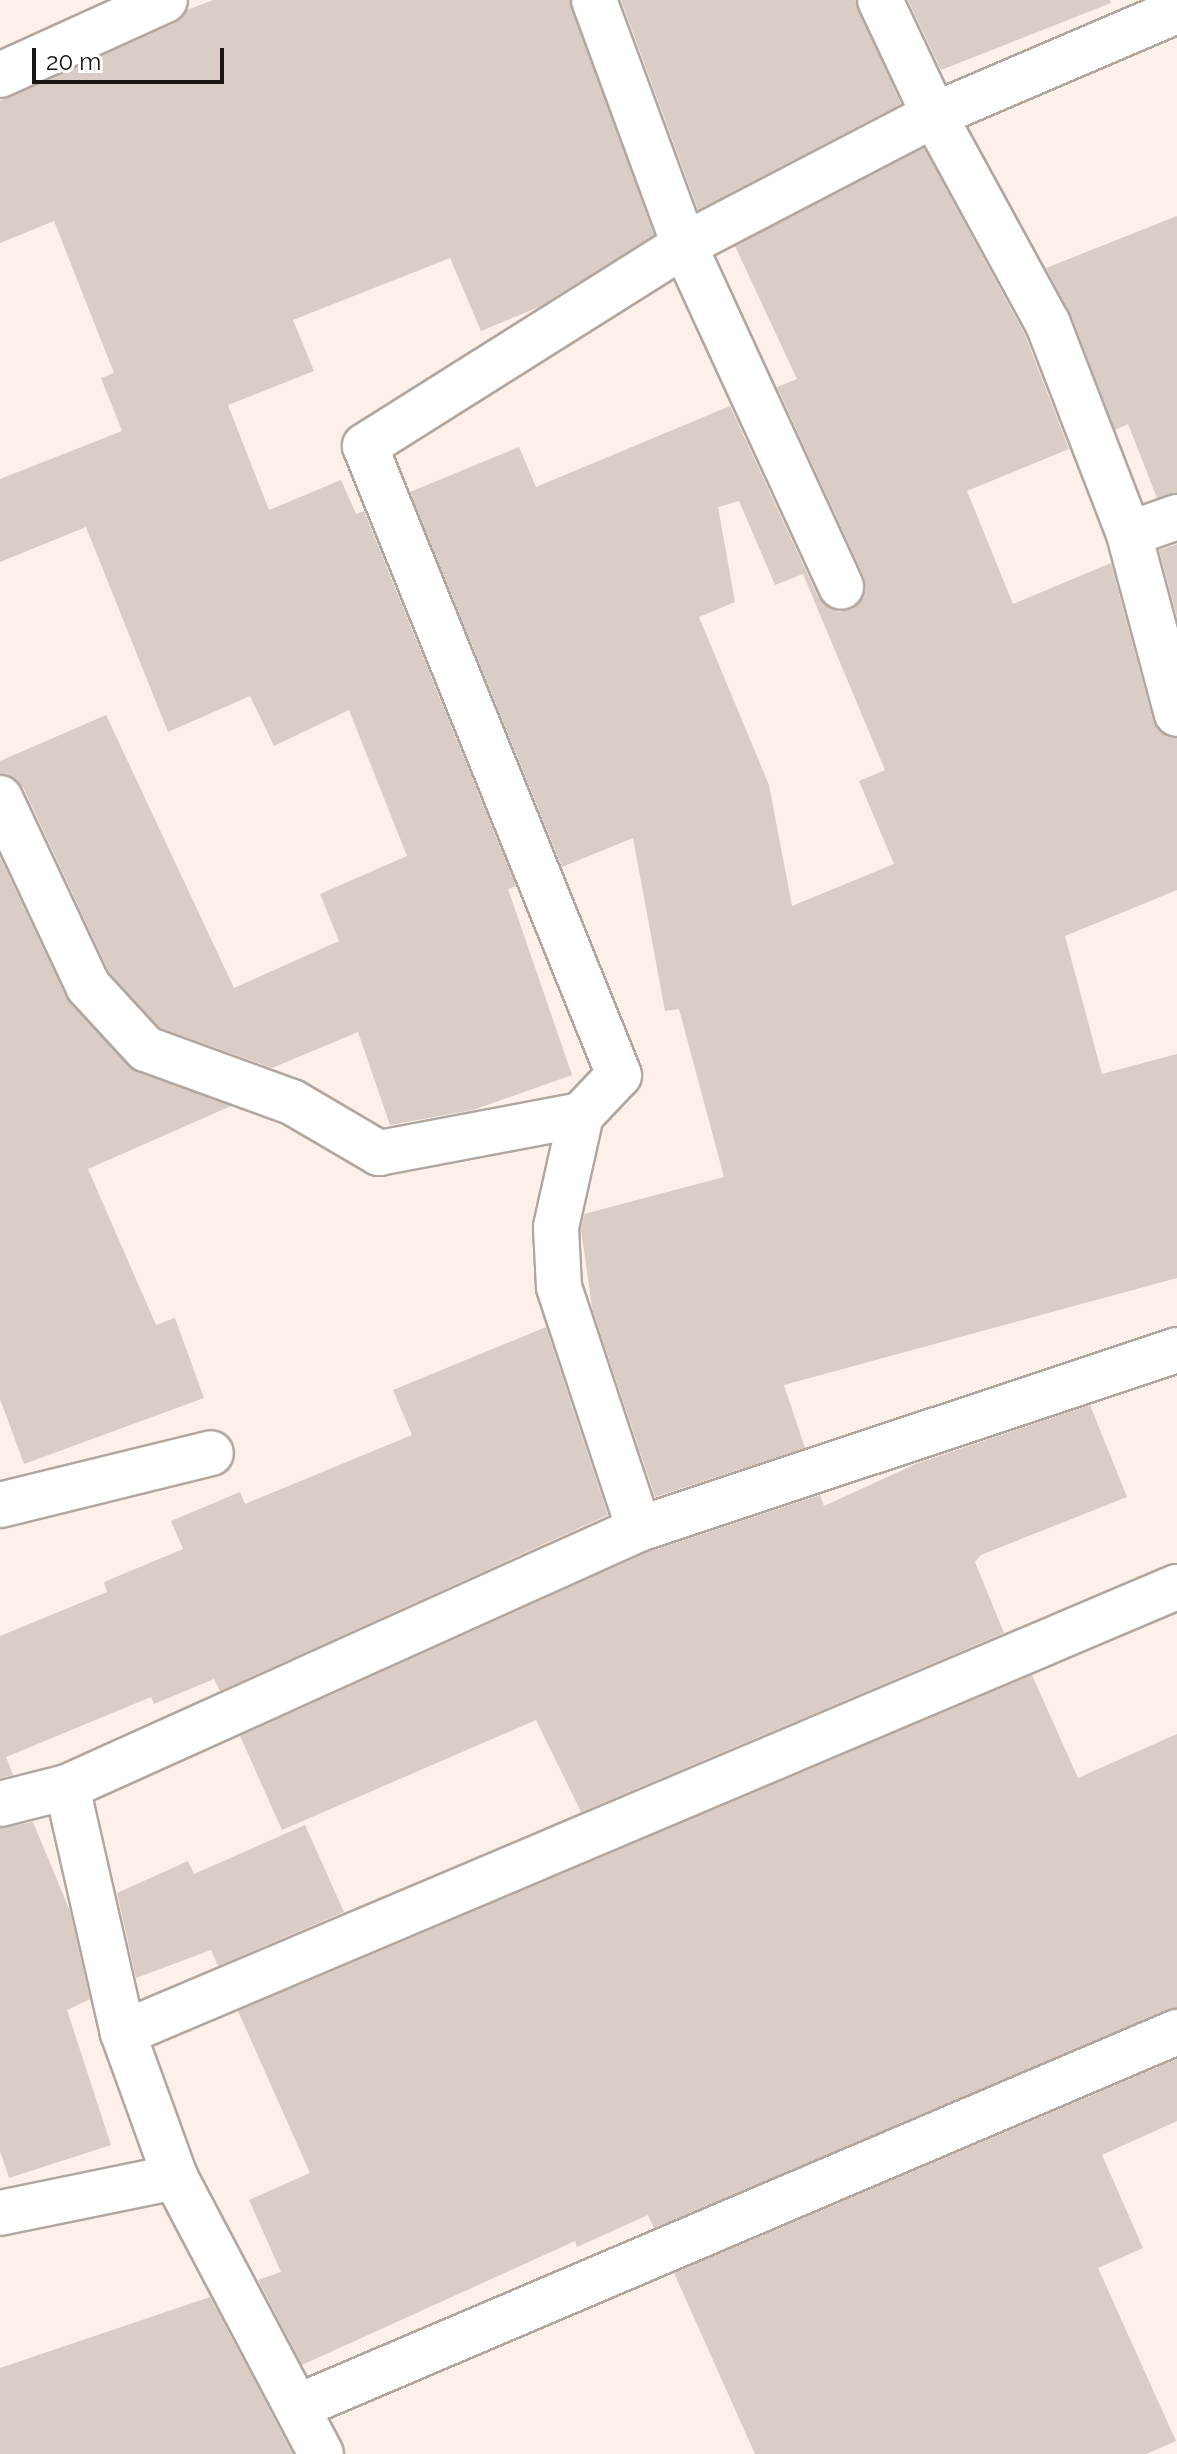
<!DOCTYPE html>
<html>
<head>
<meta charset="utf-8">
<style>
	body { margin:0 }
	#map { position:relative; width:1177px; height:2454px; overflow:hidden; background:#fcf0e8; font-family:Raleway,sans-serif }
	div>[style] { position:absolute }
	.building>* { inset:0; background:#d9cdc5 }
	.roads { filter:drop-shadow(2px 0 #b2a79f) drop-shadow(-2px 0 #b2a79f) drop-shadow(0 2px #b2a79f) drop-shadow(0 -2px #b2a79f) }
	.street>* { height:44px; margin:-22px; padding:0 22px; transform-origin:22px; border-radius:22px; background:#fff }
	span { translate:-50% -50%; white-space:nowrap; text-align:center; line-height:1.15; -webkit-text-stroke:7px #fff; paint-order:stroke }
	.scale { position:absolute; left:32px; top:48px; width:192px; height:36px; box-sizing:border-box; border:4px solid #191512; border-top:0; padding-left:10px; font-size:24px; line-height:28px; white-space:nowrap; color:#191512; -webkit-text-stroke:6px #fff; paint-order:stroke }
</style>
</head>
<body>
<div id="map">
	<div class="building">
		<i style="clip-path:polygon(213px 0,570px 0,654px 235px,539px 307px,481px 331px,450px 258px,293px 320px,314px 371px,228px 405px,269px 510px,341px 480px,356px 514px,364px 511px,516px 886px,508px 889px,572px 1075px,473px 1110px,390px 1125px,358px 1032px,272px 1068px,160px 1028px,109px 972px,23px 787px,0 773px,0 761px,106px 715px,234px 988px,339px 941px,320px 894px,407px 856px,349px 710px,274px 746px,250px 696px,168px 732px,86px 527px,0 562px,0 479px,122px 431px,101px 378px,114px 373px,54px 221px,0 243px,0 101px,175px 23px,187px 10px)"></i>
		<i style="clip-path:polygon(621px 0,855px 0,901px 104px,698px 210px)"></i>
		<i style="clip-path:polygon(908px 0,1110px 0,1111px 3px,941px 70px)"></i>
		<i style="clip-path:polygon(evenodd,924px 148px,1025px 335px,1069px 449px,967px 491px,1013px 604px,1111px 563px,1153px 720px,1160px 732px,1177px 738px,1177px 890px,1065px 936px,1102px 1074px,1177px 1054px,1177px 1278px,784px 1385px,805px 1448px,655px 1497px,592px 1308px,581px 1229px,584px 1214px,724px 1177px,679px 1009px,665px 1011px,633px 838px,562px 867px,410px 492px,519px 447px,536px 487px,730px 406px,818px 597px,838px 612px,852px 609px,866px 590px,864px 577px,777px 387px,797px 379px,735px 246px,924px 148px,739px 501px,775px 585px,803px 574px,885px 770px,859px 781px,894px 864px,792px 906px,769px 785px,699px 617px,735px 602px,718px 507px,739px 501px)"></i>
		<i style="clip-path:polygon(1177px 216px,1177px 493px,1157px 498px,1128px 424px,1115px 430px,1071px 315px,1046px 268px)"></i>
		<i style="clip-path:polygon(1177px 544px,1177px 617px,1159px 550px)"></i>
		<i style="clip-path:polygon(0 857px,66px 997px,128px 1066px,231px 1106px,88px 1169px,156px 1325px,175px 1318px,204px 1398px,24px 1464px,0 1399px)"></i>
		<i style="clip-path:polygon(546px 1327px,608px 1515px,220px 1691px,214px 1679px,154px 1704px,151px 1697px,6px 1757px,13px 1775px,0 1778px,0 1636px,107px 1592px,104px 1582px,183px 1549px,171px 1521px,240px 1492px,245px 1504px,412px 1435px,393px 1390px)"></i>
		<i style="clip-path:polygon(1090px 1405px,1127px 1497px,981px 1555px,975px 1562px,1004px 1633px,581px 1812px,536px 1720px,282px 1830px,240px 1736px,648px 1552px,820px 1495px,824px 1506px,918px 1463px)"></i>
		<i style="clip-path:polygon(1032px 1675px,1078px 1778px,1177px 1734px,1177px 2008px,654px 2228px,648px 2215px,577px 2247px,575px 2241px,302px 2365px,258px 2280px,281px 2272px,249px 2200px,310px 2173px,238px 2011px)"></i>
		<i style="clip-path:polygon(33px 1822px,70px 1911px,90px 1999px,67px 2010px,111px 2145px,9px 2178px,0 2151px,0 1828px)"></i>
		<i style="clip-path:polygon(305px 1825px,344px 1912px,218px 1966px,211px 1950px,136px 1978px,117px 1893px,188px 1861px,194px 1874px)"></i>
		<i style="clip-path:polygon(1177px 2059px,1177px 2121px,1102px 2155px,1143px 2248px,1098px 2268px,1176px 2441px,1146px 2454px,755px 2454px,674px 2273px)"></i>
		<i style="clip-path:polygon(210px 2297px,293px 2454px,0 2454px,0 2368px)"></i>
	</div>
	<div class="roads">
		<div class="street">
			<i style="left:594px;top:0;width:261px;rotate:69.8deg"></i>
			<i style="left:684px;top:245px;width:376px;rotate:65.3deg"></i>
			<i style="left:880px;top:0;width:127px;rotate:64.8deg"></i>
			<i style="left:934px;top:115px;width:238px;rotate:61.4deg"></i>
			<i style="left:1048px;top:324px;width:225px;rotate:68.9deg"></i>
			<i style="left:1129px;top:534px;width:186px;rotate:75.1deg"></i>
			<i style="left:0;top:75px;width:181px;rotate:-24.4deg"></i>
			<i style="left:1129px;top:534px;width:51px;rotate:-19.5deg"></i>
			<i style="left:0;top:798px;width:208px;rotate:64.9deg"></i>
			<i style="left:88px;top:986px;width:86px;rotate:47.4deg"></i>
			<i style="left:146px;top:1049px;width:155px;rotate:20deg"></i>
			<i style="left:292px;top:1102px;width:101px;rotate:30.4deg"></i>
			<i style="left:379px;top:1153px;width:206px;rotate:-10.7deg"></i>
			<i style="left:0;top:1505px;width:217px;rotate:-13.8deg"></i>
			<i style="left:639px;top:1529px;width:255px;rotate:-108.3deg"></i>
			<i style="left:559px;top:1287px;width:60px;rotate:-92.9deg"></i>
			<i style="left:556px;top:1227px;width:115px;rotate:-77.4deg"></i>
			<i style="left:581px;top:1115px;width:55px;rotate:-46.5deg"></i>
			<i style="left:619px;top:1075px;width:678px;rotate:-111.99deg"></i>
			<i style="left:365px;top:446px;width:377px;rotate:-32.2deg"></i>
			<i style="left:684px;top:245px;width:282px;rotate:-27.5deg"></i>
			<i style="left:934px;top:115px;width:264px;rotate:-23.2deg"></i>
			<i style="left:67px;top:1787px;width:252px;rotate:77.2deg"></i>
			<i style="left:123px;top:2033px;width:153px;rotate:70.1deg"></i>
			<i style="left:175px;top:2177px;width:313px;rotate:62.2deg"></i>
			<i style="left:0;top:1804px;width:69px;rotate:-14.2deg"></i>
			<i style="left:67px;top:1787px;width:627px;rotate:-24.28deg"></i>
			<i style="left:639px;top:1529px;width:567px;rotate:-18.4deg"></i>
			<i style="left:123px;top:2033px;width:1144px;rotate:-22.94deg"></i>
			<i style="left:0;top:2213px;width:179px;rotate:-11.6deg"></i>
			<i style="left:297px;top:2407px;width:957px;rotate:-23.08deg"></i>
		</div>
	</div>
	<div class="scale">20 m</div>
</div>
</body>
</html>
